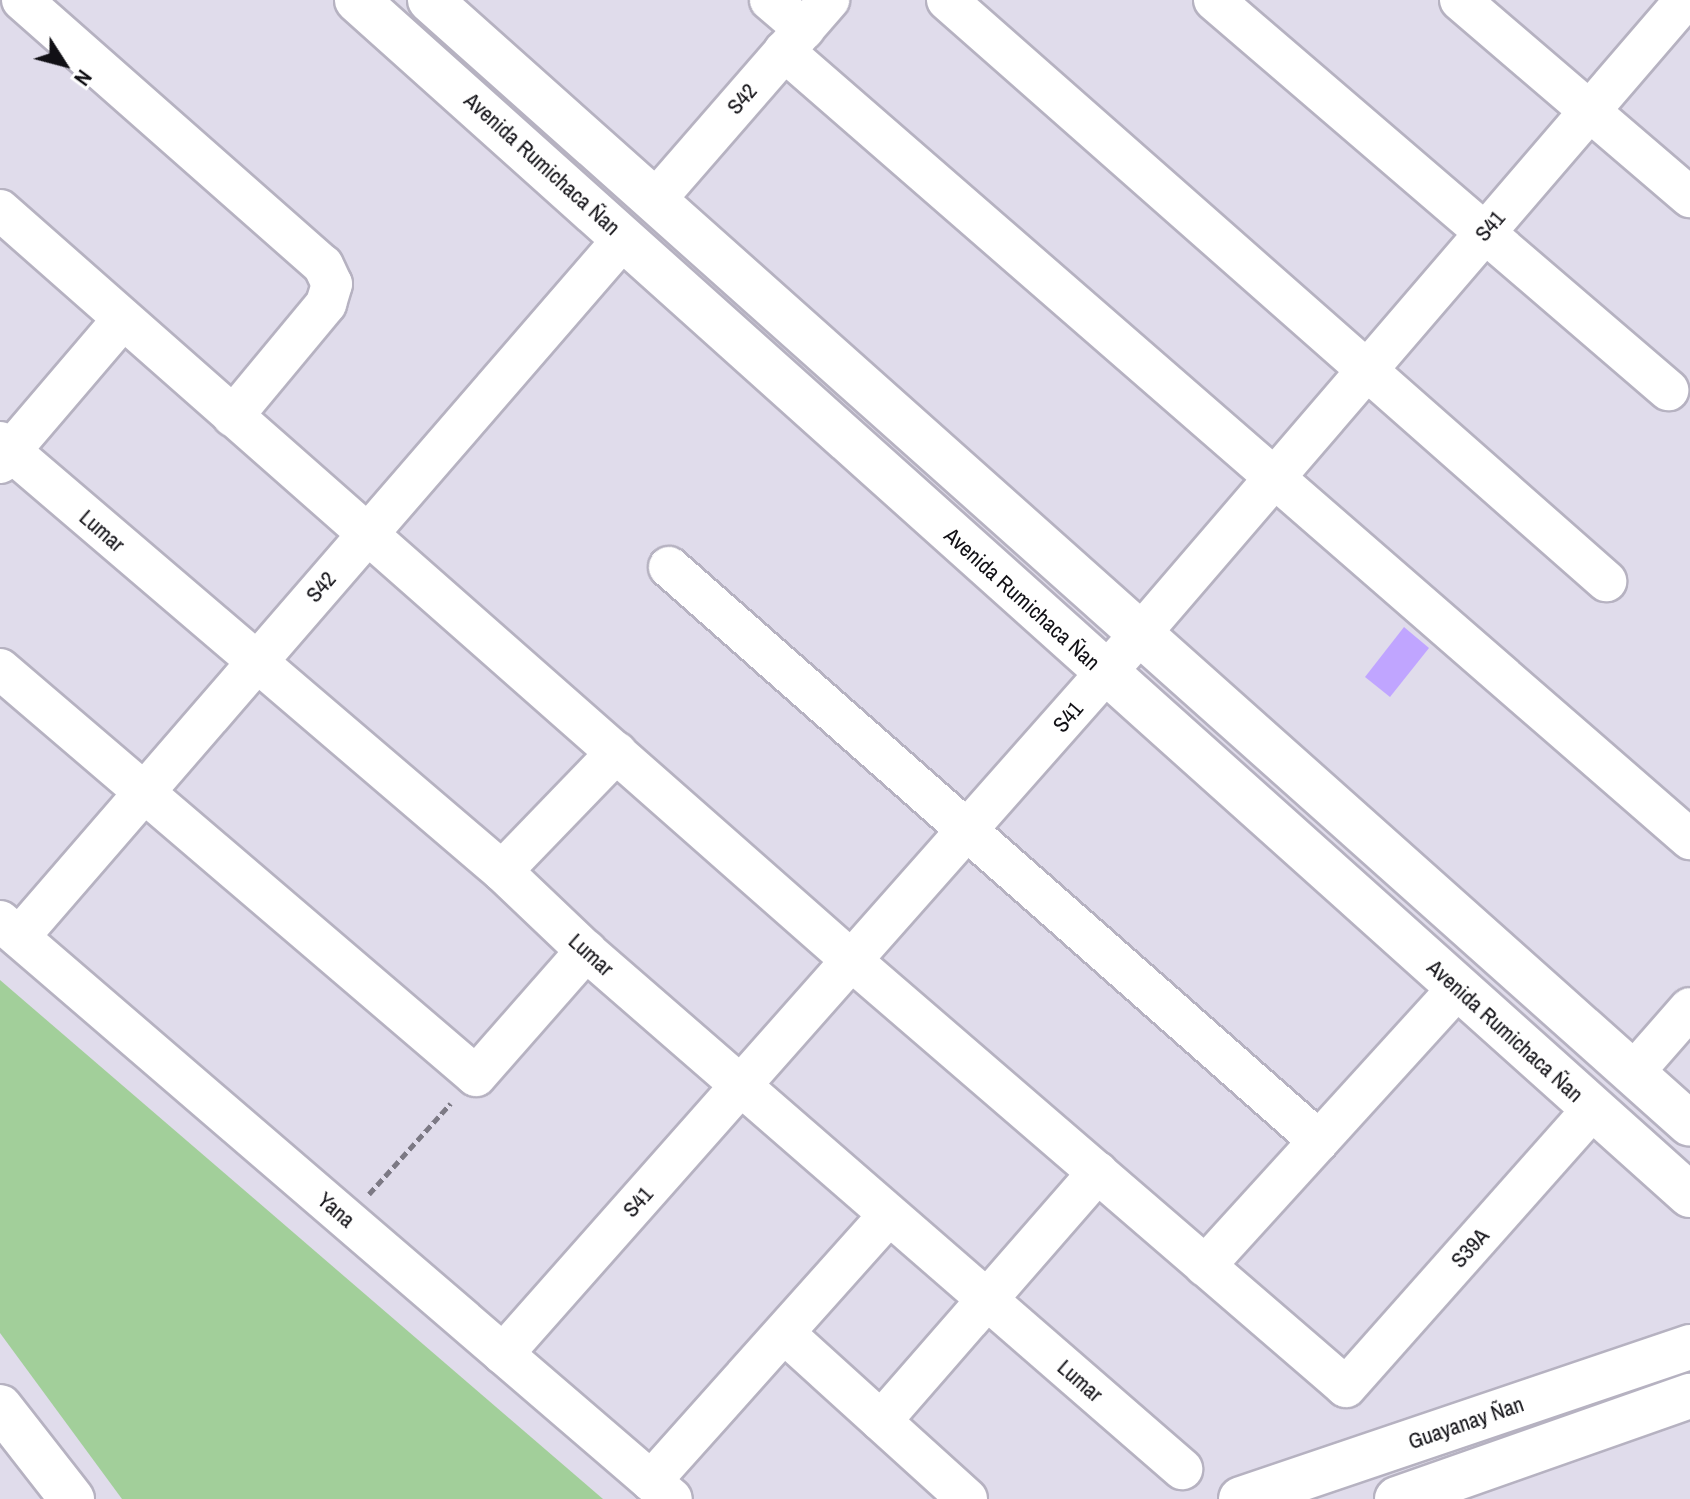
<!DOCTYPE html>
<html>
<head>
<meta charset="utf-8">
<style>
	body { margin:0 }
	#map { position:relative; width:1690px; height:1499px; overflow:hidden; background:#e0dceb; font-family:"Archivo Narrow",sans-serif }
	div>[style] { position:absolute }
	.green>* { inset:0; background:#a2cf9a }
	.building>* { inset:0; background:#c0a5ff }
	.path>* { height:5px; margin-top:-2.5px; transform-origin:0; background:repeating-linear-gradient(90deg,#7c7984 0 8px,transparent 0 12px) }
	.roads { filter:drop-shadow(2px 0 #b6b2c1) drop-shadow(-2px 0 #b6b2c1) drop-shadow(0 2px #b6b2c1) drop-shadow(0 -2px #b6b2c1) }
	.street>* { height:40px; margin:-20px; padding:0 20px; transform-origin:20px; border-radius:20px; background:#fff }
	.secondary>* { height:44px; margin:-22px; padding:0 22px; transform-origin:22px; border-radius:22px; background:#fff }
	span { translate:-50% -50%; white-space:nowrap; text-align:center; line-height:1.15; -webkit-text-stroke:7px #fff; paint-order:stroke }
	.street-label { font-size:22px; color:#111015 }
	.north { position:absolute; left:24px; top:24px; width:80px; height:80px; -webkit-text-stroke:6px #fff; paint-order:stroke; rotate:126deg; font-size:22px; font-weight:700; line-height:32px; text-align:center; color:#111015 }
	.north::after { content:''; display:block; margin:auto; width:28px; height:36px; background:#111015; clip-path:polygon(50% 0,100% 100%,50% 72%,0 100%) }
</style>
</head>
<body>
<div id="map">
	<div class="green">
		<i style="clip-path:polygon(0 980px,603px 1499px,122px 1499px,0 1333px)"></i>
	</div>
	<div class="building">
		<i style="clip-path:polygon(1404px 627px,1429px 648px,1390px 697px,1365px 677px)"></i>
	</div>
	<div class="path">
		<i style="left:369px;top:1194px;width:122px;rotate:-48deg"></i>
	</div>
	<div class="roads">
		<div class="street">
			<i style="left:22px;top:0;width:401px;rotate:41.4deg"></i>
			<i style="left:323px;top:265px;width:21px;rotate:65deg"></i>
			<i style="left:332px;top:284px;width:21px;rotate:107deg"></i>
			<i style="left:326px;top:304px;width:146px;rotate:129.7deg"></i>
			<i style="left:770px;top:0;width:45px;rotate:40.5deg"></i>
			<i style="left:947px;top:0;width:879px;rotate:41.4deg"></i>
			<i style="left:1214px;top:0;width:599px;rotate:40.66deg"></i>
			<i style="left:1460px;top:0;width:303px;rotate:40.6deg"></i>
			<i style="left:784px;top:51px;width:1201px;rotate:41.02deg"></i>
			<i style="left:656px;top:199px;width:264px;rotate:-49deg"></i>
			<i style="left:0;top:210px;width:1136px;rotate:41.39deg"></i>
			<i style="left:852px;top:961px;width:652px;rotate:40.77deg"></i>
			<i style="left:1346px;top:1387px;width:372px;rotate:-48.4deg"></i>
			<i style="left:0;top:442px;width:660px;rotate:40.52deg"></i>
			<i style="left:502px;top:871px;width:116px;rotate:43.6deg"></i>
			<i style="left:586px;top:951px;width:790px;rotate:40.99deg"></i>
			<i style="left:0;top:463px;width:189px;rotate:-49.5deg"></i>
			<i style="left:669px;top:567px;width:867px;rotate:41.45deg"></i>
			<i style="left:0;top:669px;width:626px;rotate:40.53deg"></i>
			<i style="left:476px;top:1076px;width:167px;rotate:-48.7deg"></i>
			<i style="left:502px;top:871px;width:165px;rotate:-46deg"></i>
			<i style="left:0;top:921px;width:886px;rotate:40.7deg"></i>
			<i style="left:19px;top:937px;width:924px;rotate:-49.12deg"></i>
			<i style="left:1633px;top:1073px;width:86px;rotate:-48.8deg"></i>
			<i style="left:1205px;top:1266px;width:376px;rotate:-47.7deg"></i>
			<i style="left:784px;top:1333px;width:247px;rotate:42.2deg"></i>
			<i style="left:503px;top:1354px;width:963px;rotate:-48.49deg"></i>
			<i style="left:1141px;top:633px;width:835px;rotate:-49.32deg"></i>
			<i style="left:881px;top:1421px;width:330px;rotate:-48.9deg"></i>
			<i style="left:651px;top:1481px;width:357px;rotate:-48.2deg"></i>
		</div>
		<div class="secondary">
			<i style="left:357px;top:0;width:1790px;rotate:41.88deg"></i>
			<i style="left:430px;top:0;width:1688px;rotate:41.73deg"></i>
			<i style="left:0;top:1407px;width:117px;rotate:52deg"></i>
			<i style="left:1241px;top:1499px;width:474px;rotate:-18.7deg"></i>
			<i style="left:1397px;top:1499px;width:311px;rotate:-19.4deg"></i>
		</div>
	</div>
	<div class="street-label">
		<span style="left:742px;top:99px;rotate:-49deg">S42</span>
		<span style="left:542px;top:164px;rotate:42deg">Avenida Rumichaca Ñan</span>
		<span style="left:1490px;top:226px;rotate:-49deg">S41</span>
		<span style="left:102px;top:531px;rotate:41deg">Lumar</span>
		<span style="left:321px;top:587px;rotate:-49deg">S42</span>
		<span style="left:1022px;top:599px;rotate:42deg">Avenida Rumichaca Ñan</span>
		<span style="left:1068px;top:717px;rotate:-49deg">S41</span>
		<span style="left:591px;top:955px;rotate:42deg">Lumar</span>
		<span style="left:1505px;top:1031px;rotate:42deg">Avenida Rumichaca Ñan</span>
		<span style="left:638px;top:1202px;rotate:-48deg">S41</span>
		<span style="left:336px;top:1210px;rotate:41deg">Yana</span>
		<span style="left:1470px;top:1248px;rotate:-48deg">S39A</span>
		<span style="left:1080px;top:1381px;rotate:41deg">Lumar</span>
		<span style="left:1466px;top:1423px;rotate:-19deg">Guayanay Ñan</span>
	</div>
	<div class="north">N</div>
</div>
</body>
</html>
